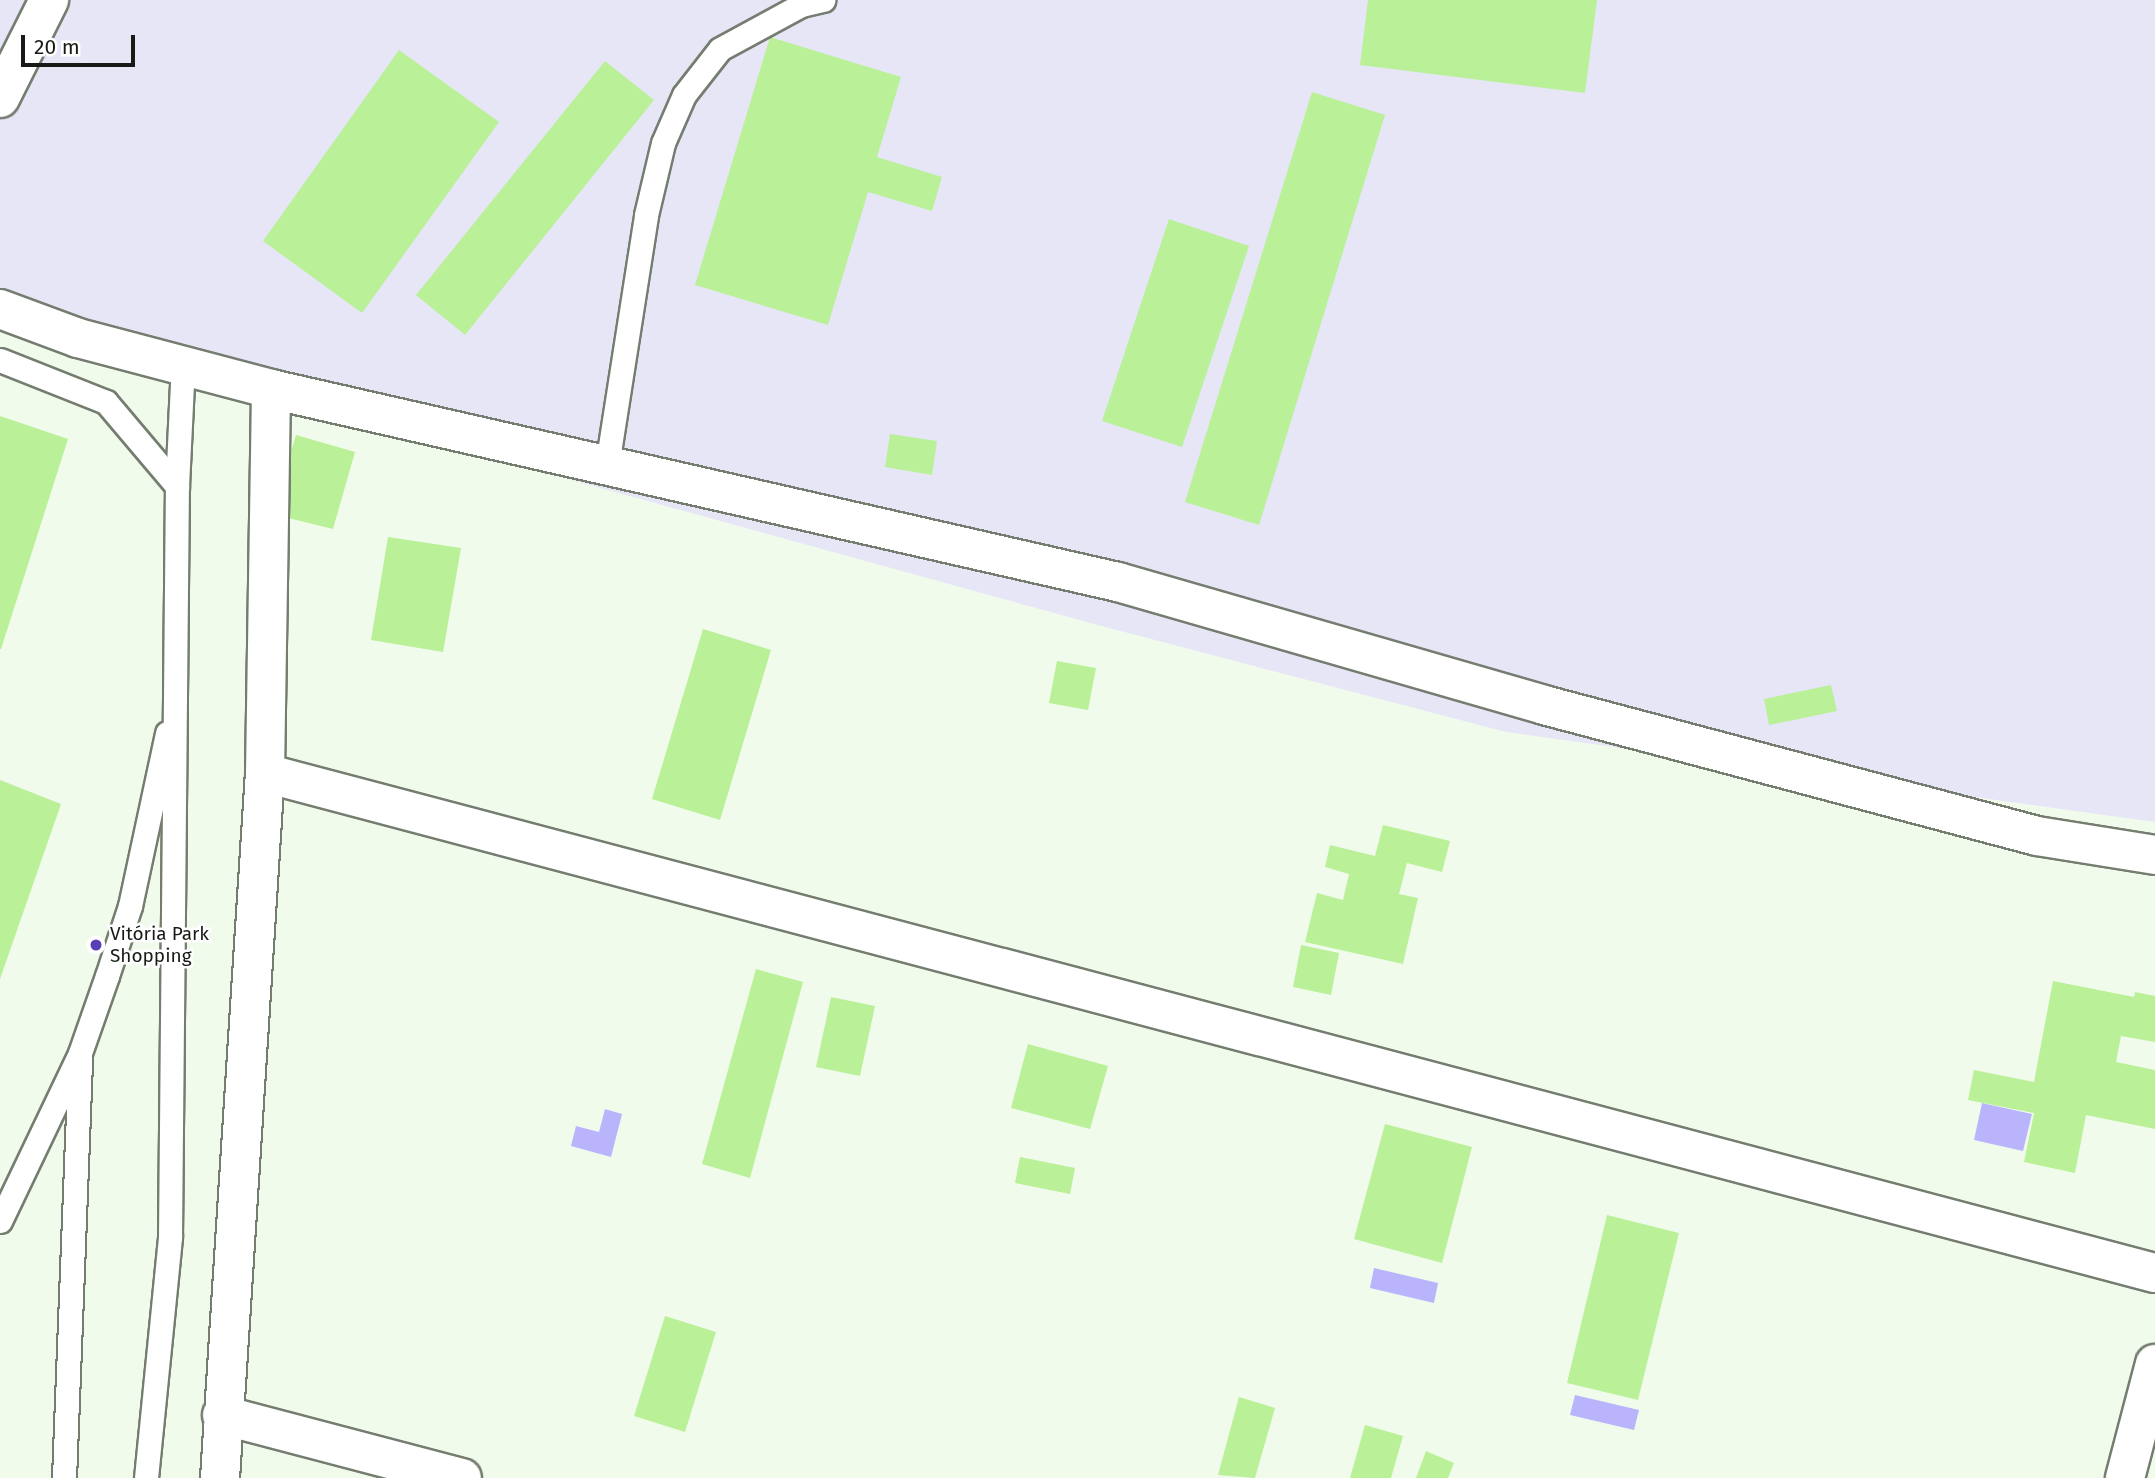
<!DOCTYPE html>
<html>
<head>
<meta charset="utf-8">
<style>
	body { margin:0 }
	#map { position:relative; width:2155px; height:1478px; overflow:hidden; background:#f1fbec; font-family:"Fira Sans",sans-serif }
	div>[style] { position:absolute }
	.green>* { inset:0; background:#e7e6f7 }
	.water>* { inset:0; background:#b9b4fc }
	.building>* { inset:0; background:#b9f098 }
	.roads { filter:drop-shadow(2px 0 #747d6f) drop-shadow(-2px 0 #747d6f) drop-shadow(0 2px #747d6f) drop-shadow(0 -2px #747d6f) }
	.service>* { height:23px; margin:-11.5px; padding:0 11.5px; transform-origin:11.5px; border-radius:11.5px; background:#fff }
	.minor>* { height:38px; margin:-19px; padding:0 19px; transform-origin:19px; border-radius:19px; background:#fff }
	.dots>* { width:19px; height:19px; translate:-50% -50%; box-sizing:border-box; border:4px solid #fff; border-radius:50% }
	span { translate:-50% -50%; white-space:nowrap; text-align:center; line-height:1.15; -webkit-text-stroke:5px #fff; paint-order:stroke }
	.poi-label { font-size:19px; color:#171b15 }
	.left { translate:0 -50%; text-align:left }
	.scale { position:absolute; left:21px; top:35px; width:114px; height:32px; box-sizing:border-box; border:4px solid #171b15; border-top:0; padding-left:9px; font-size:21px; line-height:24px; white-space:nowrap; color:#171b15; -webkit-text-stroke:5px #fff; paint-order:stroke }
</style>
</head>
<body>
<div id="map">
	<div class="green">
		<i style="clip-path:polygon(0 0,2155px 0,2155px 822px,1506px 732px,1094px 624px,71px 342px,0 315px)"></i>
	</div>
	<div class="water">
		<i style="clip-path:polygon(1982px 1103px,2032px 1114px,2023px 1151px,1974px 1140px)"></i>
		<i style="clip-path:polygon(605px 1109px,622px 1114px,611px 1157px,571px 1146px,576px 1126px,599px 1132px)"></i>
		<i style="clip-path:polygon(1374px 1268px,1438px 1283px,1434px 1303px,1370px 1288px)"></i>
		<i style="clip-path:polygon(1575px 1395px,1639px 1410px,1634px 1430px,1570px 1415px)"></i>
	</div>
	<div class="building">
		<i style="clip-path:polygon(1368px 0,1597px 0,1585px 93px,1360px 65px)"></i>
		<i style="clip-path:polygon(770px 37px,901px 77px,877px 157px,942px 177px,932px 211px,868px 192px,828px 325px,695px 285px)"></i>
		<i style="clip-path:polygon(399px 50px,499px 122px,362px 313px,263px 241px)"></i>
		<i style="clip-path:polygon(605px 61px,654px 100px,465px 335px,416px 295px)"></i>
		<i style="clip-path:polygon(1312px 92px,1385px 115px,1259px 525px,1185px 502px)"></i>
		<i style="clip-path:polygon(1169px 219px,1249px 246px,1182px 447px,1102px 421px)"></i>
		<i style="clip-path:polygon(0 416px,68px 439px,1px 649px,0 649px)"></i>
		<i style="clip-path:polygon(890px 434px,937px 441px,932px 475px,885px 467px)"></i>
		<i style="clip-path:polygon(296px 435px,355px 452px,333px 529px,272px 514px)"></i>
		<i style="clip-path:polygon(388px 537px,461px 548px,443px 652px,371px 640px)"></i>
		<i style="clip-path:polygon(703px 629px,771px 650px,720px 820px,652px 799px)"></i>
		<i style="clip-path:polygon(1057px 661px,1096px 668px,1088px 710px,1049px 703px)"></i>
		<i style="clip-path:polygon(1831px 685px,1837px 711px,1769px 725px,1764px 699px)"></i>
		<i style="clip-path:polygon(0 780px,61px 804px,0 979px)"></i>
		<i style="clip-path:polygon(1383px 825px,1450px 841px,1442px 872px,1407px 863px,1399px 894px,1418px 898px,1403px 964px,1305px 942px,1317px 893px,1343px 900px,1349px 874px,1325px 867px,1330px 845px,1375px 856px)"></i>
		<i style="clip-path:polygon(1301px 945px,1339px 953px,1331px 995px,1293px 987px)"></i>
		<i style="clip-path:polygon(756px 969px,803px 982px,750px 1178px,702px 1164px)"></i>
		<i style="clip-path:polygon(2053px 981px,2134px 997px,2135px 992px,2155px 996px,2155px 1042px,2121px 1036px,2116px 1062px,2155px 1070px,2155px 1129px,2086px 1115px,2075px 1173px,2024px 1162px,2034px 1113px,1968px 1100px,1974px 1070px,2034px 1082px)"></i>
		<i style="clip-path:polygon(831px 997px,875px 1006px,860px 1076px,816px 1067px)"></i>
		<i style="clip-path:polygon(1028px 1044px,1108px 1066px,1090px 1129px,1011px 1108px)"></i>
		<i style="clip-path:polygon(1385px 1124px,1472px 1147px,1442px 1263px,1354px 1239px)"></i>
		<i style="clip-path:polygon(1020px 1157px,1075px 1168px,1070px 1194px,1015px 1183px)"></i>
		<i style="clip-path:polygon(1607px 1215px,1679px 1233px,1638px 1400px,1567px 1383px)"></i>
		<i style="clip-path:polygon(665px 1316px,716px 1332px,685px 1432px,634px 1416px)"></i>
		<i style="clip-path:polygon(1239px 1397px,1275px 1408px,1255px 1478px,1218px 1475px)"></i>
		<i style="clip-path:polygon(1365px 1425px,1403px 1436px,1391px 1478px,1350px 1478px)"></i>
		<i style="clip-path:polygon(1426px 1451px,1454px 1463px,1448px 1478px,1416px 1478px)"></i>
	</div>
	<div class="roads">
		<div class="service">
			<i style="left:0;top:360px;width:114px;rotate:21.6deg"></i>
			<i style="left:106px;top:402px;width:110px;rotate:49.8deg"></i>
			<i style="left:607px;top:465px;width:253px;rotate:-81.1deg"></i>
			<i style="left:646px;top:215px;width:74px;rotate:-76.7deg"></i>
			<i style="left:663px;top:143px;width:52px;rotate:-66.4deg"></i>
			<i style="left:684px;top:95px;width:58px;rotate:-52deg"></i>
			<i style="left:720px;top:49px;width:92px;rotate:-28.5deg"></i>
			<i style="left:801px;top:5px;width:23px;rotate:-13deg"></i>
			<i style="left:0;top:1221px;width:186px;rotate:-64.5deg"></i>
			<i style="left:80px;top:1053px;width:82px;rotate:-70.7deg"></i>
			<i style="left:107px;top:976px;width:74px;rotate:-71.8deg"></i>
			<i style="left:130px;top:906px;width:177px;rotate:-77.9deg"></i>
			<i style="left:64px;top:1478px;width:420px;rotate:-87.8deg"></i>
			<i style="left:146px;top:1478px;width:242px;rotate:-84.3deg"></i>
			<i style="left:170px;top:1237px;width:751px;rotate:-89.47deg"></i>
			<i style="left:177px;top:486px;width:121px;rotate:-87.2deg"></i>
		</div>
		<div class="minor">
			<i style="left:0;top:98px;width:110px;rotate:-63.4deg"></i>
			<i style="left:0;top:309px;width:83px;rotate:20.4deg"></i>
			<i style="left:78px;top:338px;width:200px;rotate:14.8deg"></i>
			<i style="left:271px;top:389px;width:869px;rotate:12.84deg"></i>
			<i style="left:1118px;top:582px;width:443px;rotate:16.1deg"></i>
			<i style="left:1544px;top:705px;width:510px;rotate:14.88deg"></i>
			<i style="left:2037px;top:836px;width:120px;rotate:9.1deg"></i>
			<i style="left:265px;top:773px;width:1955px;rotate:14.82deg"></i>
			<i style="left:222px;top:1415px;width:248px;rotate:14.7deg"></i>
			<i style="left:220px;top:1478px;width:706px;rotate:-86.35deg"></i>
			<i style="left:265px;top:773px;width:384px;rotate:-89.1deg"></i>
			<i style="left:2125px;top:1478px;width:118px;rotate:-75.3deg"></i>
		</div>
	</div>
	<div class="dots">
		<i style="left:96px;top:945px;background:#593fb7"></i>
	</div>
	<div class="poi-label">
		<span class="left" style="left:110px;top:945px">Vitória Park<br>Shopping</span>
	</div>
	<div class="scale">20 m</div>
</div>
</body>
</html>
